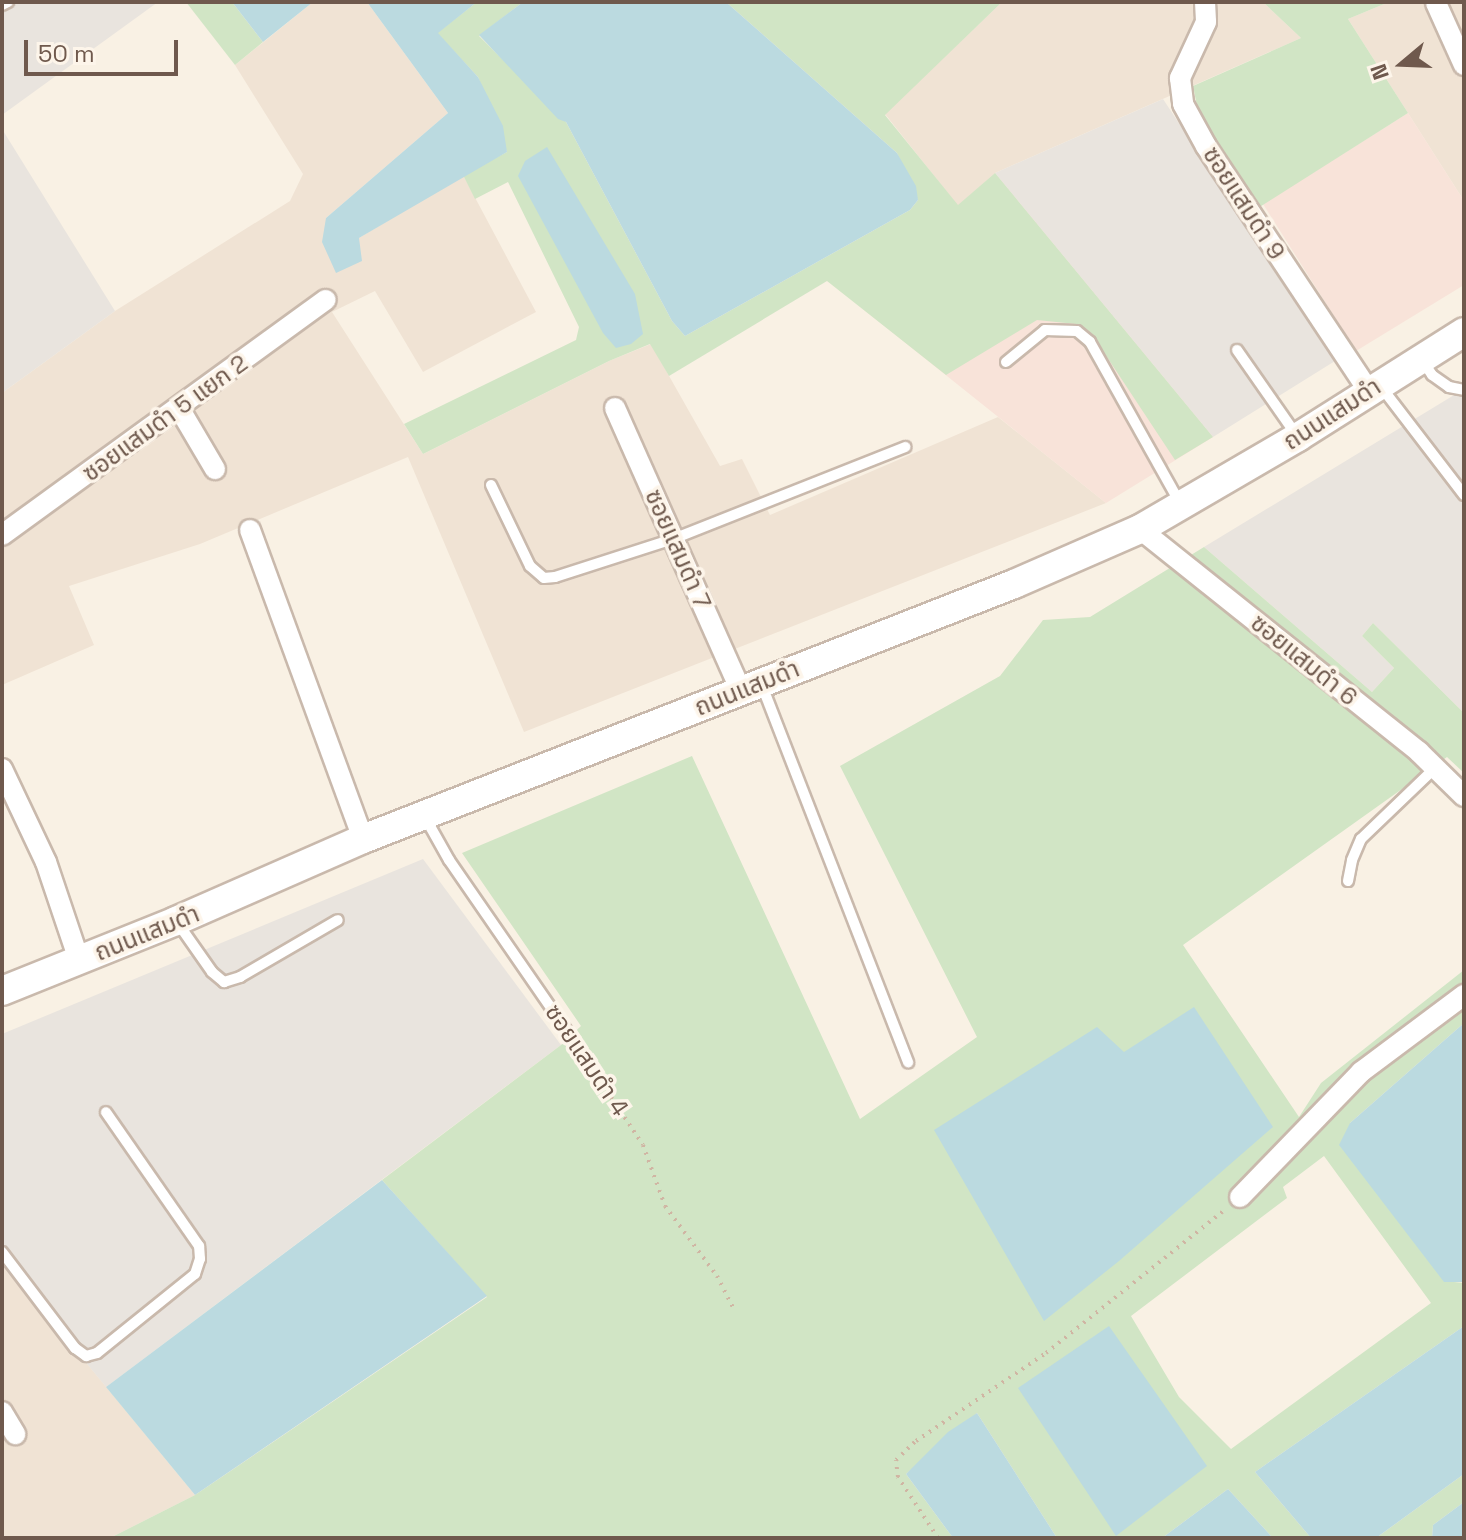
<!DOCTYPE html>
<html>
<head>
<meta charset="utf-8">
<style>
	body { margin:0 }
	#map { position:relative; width:1466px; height:1540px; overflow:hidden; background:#f9f1e4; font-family:"Space Grotesk","Noto Sans Thai",sans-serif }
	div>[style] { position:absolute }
	.residential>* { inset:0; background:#f0e3d4 }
	.commercial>* { inset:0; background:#f8e3d9 }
	.industrial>* { inset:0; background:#e9e4de }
	.green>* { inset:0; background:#d1e5c5 }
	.water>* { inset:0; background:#bbdae0 }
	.path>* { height:4px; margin-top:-2px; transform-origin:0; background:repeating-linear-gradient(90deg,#d0b5a3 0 2px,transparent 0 8px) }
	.roads { filter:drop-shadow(2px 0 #c9b9ac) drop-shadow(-2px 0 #c9b9ac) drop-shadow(0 2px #c9b9ac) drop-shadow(0 -2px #c9b9ac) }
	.lane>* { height:10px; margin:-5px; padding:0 5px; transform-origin:5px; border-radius:5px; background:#fff }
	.street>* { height:20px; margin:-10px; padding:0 10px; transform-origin:10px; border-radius:10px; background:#fff }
	.secondary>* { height:28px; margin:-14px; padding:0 14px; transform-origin:14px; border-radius:14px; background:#fff }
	span { translate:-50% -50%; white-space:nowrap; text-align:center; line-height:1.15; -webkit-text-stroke:7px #fdf5ea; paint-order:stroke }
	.street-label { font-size:24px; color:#6f594d }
	.frame { position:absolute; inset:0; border:4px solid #6f594d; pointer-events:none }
	.north { position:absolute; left:1362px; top:24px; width:80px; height:80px; -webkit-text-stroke:6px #fdf5ea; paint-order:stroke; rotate:251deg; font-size:22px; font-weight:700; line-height:32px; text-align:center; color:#6f594d }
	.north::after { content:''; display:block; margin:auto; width:28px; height:36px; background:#6f594d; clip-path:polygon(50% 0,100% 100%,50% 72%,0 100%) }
	.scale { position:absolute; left:24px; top:40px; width:154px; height:36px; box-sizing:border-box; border:4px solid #6f594d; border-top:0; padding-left:10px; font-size:24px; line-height:28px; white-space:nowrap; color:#6f594d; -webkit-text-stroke:6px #fdf5ea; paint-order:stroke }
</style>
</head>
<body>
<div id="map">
	<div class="residential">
		<i style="clip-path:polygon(313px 2px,367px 2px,448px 113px,326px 218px,359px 238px,463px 175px,536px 312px,423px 372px,375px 291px,332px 312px,423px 454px,609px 361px,651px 344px,720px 466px,742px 459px,770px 515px,998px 417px,1106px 503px,524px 732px,408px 457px,200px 544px,69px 586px,94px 645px,2px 685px,2px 393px,115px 311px,290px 201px,303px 174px,235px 65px)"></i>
		<i style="clip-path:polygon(1002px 2px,1263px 2px,1301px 38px,995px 173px,958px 206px,885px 114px)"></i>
		<i style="clip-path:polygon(1389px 2px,1464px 2px,1464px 201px,1348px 19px)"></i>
		<i style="clip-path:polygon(2px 1260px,195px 1495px,110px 1538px,2px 1538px)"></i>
	</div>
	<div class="commercial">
		<i style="clip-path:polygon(1408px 113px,1464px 201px,1464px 285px,1356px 351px,1263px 204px)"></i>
		<i style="clip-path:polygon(995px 173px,1213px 437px,1106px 503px,828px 281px,958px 206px)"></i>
	</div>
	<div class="industrial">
		<i style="clip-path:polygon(2px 2px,158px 2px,2px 115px)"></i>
		<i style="clip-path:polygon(1163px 99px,1335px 361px,1213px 437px,995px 173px)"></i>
		<i style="clip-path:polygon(2px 129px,115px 311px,2px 393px)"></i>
		<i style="clip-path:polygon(1464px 389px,1464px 713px,1373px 623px,1362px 636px,1394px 668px,1372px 692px,1204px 547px)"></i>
		<i style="clip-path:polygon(423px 859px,561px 1045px,106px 1387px,2px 1260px,2px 1034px)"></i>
	</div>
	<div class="green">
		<i style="clip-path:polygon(186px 2px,232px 2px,263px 42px,235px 65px)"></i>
		<i style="clip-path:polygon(477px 2px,523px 2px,479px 36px,566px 122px,672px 321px,685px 336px,910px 210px,918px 200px,897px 153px,726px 2px,1002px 2px,885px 115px,958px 205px,995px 173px,1213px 437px,1175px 460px,1101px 348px,1076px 324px,1037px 320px,946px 375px,827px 281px,669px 376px,650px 344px,609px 361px,423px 454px,404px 424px,576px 340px,579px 327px,508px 182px,475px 199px,463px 175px,507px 152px,478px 77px,437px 33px)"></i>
		<i style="clip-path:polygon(1263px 2px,1389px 2px,1348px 19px,1408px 113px,1258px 208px,1199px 116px,1193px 86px,1301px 38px)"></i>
		<i style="clip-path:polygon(evenodd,1204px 547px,1372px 692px,1394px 668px,1362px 636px,1373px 623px,1464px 713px,1464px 773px,1447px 757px,1183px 945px,1299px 1117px,1321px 1083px,1464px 970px,1464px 1023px,1350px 1123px,1444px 1281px,1464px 1283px,1464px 1326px,1255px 1472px,1311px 1538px,1273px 1538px,1228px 1489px,1162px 1538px,1057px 1538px,977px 1413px,906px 1474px,953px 1538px,110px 1538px,195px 1495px,487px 1297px,382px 1180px,561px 1045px,581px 1026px,462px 853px,692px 756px,860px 1119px,977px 1037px,840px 766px,1000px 676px,1043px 620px,1090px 617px,1204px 547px,1324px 1156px,1431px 1303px,1231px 1449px,1179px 1397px,1131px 1316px,1287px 1198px,1283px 1187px,1324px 1156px)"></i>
		<i style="clip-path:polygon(1464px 1474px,1464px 1502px,1433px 1525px,1432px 1538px,1376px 1538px)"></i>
	</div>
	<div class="water">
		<i style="clip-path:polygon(232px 2px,313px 2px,263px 42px)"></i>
		<i style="clip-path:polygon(367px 2px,477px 2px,438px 33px,478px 77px,503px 126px,507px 152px,359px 238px,362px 261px,336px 273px,322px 242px,326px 218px,448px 113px)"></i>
		<i style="clip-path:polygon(523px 2px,726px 2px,897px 153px,916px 186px,918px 200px,910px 210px,685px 336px,672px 321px,566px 122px,558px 119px,479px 35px)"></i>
		<i style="clip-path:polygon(547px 147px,635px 294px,643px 334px,631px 344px,616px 348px,603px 333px,518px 176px,525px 161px)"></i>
		<i style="clip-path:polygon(1194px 1007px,1273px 1127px,1119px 1261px,1044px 1321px,934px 1130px,1097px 1027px,1124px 1052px)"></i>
		<i style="clip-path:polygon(1464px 1023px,1464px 1282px,1444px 1282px,1339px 1145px,1350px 1123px)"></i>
		<i style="clip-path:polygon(382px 1180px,487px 1296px,195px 1495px,106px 1387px)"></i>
		<i style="clip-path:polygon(1109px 1326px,1207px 1466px,1116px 1536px,1018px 1388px)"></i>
		<i style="clip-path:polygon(1464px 1326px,1464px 1474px,1376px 1538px,1311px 1538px,1255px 1472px)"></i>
		<i style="clip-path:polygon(977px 1413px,1057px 1538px,953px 1538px,906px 1474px,948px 1432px)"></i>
		<i style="clip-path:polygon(1228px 1489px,1273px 1538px,1162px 1538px)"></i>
		<i style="clip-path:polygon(1464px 1502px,1464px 1538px,1432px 1538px,1433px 1525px)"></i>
	</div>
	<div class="path">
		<i style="left:589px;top:1064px;width:97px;rotate:56.3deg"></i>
		<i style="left:643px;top:1145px;width:65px;rotate:70.2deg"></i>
		<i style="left:665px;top:1206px;width:87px;rotate:53.4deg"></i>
		<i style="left:717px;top:1276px;width:39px;rotate:63deg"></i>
		<i style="left:938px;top:1538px;width:73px;rotate:-123.3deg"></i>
		<i style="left:898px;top:1477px;width:17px;rotate:-97deg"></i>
		<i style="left:896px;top:1460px;width:28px;rotate:-44deg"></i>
		<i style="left:916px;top:1441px;width:157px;rotate:-34.1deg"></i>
		<i style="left:1046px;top:1353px;width:231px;rotate:-38.7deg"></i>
	</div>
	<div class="roads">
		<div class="lane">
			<i style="left:2px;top:5px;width:7px;rotate:-27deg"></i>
			<i style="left:1237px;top:350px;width:105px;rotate:55.1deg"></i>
			<i style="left:1422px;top:360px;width:18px;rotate:56deg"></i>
			<i style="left:1432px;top:375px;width:21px;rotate:35deg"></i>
			<i style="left:1449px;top:387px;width:15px;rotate:11deg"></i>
			<i style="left:1006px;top:362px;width:50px;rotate:-39.4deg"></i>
			<i style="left:1045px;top:330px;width:32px;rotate:2deg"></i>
			<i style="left:1077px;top:331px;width:17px;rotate:40deg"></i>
			<i style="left:1090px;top:342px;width:187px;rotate:60.8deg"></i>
			<i style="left:1382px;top:388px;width:135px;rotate:52.5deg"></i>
			<i style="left:491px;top:485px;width:90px;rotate:64.3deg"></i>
			<i style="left:530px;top:566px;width:18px;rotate:41deg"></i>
			<i style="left:544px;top:578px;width:11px;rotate:-5deg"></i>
			<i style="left:555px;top:577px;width:124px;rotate:-17.9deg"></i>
			<i style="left:673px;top:539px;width:250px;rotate:-21.6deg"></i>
			<i style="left:761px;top:683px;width:407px;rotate:68.8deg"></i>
			<i style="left:426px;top:819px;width:47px;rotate:60.7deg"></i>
			<i style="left:449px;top:860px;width:234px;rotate:55.4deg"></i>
			<i style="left:1348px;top:881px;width:21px;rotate:-79deg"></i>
			<i style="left:1352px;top:860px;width:23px;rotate:-67deg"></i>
			<i style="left:1361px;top:839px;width:103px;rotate:-43.8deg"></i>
			<i style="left:177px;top:922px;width:61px;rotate:55deg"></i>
			<i style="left:212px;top:972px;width:16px;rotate:40deg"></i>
			<i style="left:224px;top:982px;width:17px;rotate:-17deg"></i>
			<i style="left:240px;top:977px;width:113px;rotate:-30.2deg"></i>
			<i style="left:2px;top:1252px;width:121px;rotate:52.8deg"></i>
			<i style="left:75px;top:1348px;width:14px;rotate:36deg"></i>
			<i style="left:86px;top:1356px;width:11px;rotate:-15deg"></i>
			<i style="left:97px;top:1353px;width:126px;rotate:-38.9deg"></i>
			<i style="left:195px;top:1274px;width:16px;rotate:-72deg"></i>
			<i style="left:200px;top:1259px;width:13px;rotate:-94deg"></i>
			<i style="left:199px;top:1246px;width:163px;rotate:-124.8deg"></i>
		</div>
		<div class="street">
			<i style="left:1205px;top:2px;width:20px;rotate:87deg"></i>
			<i style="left:1206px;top:22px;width:62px;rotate:114.9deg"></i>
			<i style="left:1180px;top:78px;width:26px;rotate:83deg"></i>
			<i style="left:1183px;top:104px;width:48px;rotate:61.3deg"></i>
			<i style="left:1206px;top:146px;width:293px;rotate:56.4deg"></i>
			<i style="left:1436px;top:3px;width:68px;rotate:65.7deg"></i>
			<i style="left:179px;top:408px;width:71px;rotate:59.5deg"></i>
			<i style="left:615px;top:408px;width:310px;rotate:66deg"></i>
			<i style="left:1140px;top:529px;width:357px;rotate:38.6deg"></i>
			<i style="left:1419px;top:752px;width:63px;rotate:44.4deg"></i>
			<i style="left:250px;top:530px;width:329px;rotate:69.9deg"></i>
			<i style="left:2px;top:535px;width:400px;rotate:-36deg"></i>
			<i style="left:2px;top:769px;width:103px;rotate:64.7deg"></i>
			<i style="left:46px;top:862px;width:103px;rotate:71.4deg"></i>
			<i style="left:1240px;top:1197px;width:174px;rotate:-45.9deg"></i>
			<i style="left:1361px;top:1072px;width:129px;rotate:-36.8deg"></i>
			<i style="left:2px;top:1412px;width:26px;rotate:59deg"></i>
		</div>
		<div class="secondary">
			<i style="left:2px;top:991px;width:188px;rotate:-21.9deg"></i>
			<i style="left:176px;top:921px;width:204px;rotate:-23.7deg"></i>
			<i style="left:363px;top:839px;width:699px;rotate:-21.39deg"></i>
			<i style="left:1014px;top:584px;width:137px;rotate:-23.6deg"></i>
			<i style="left:1140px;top:529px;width:183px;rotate:-30.2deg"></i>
			<i style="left:1298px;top:437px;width:196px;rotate:-32.3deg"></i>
		</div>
	</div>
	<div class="street-label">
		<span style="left:1244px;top:203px;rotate:57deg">ซอยแสมดำ 9</span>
		<span style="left:1332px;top:414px;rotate:-33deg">ถนนแสมดำ</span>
		<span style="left:165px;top:418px;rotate:-36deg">ซอยแสมดำ 5 แยก 2</span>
		<span style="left:678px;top:549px;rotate:66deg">ซอยแสมดำ 7</span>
		<span style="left:1304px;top:660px;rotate:39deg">ซอยแสมดำ 6</span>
		<span style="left:747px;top:688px;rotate:-22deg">ถนนแสมดำ</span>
		<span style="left:147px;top:933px;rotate:-22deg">ถนนแสมดำ</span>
		<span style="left:587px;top:1060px;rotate:56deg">ซอยแสมดำ 4</span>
	</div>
	<div class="frame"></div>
	<div class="north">N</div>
	<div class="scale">50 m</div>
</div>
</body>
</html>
